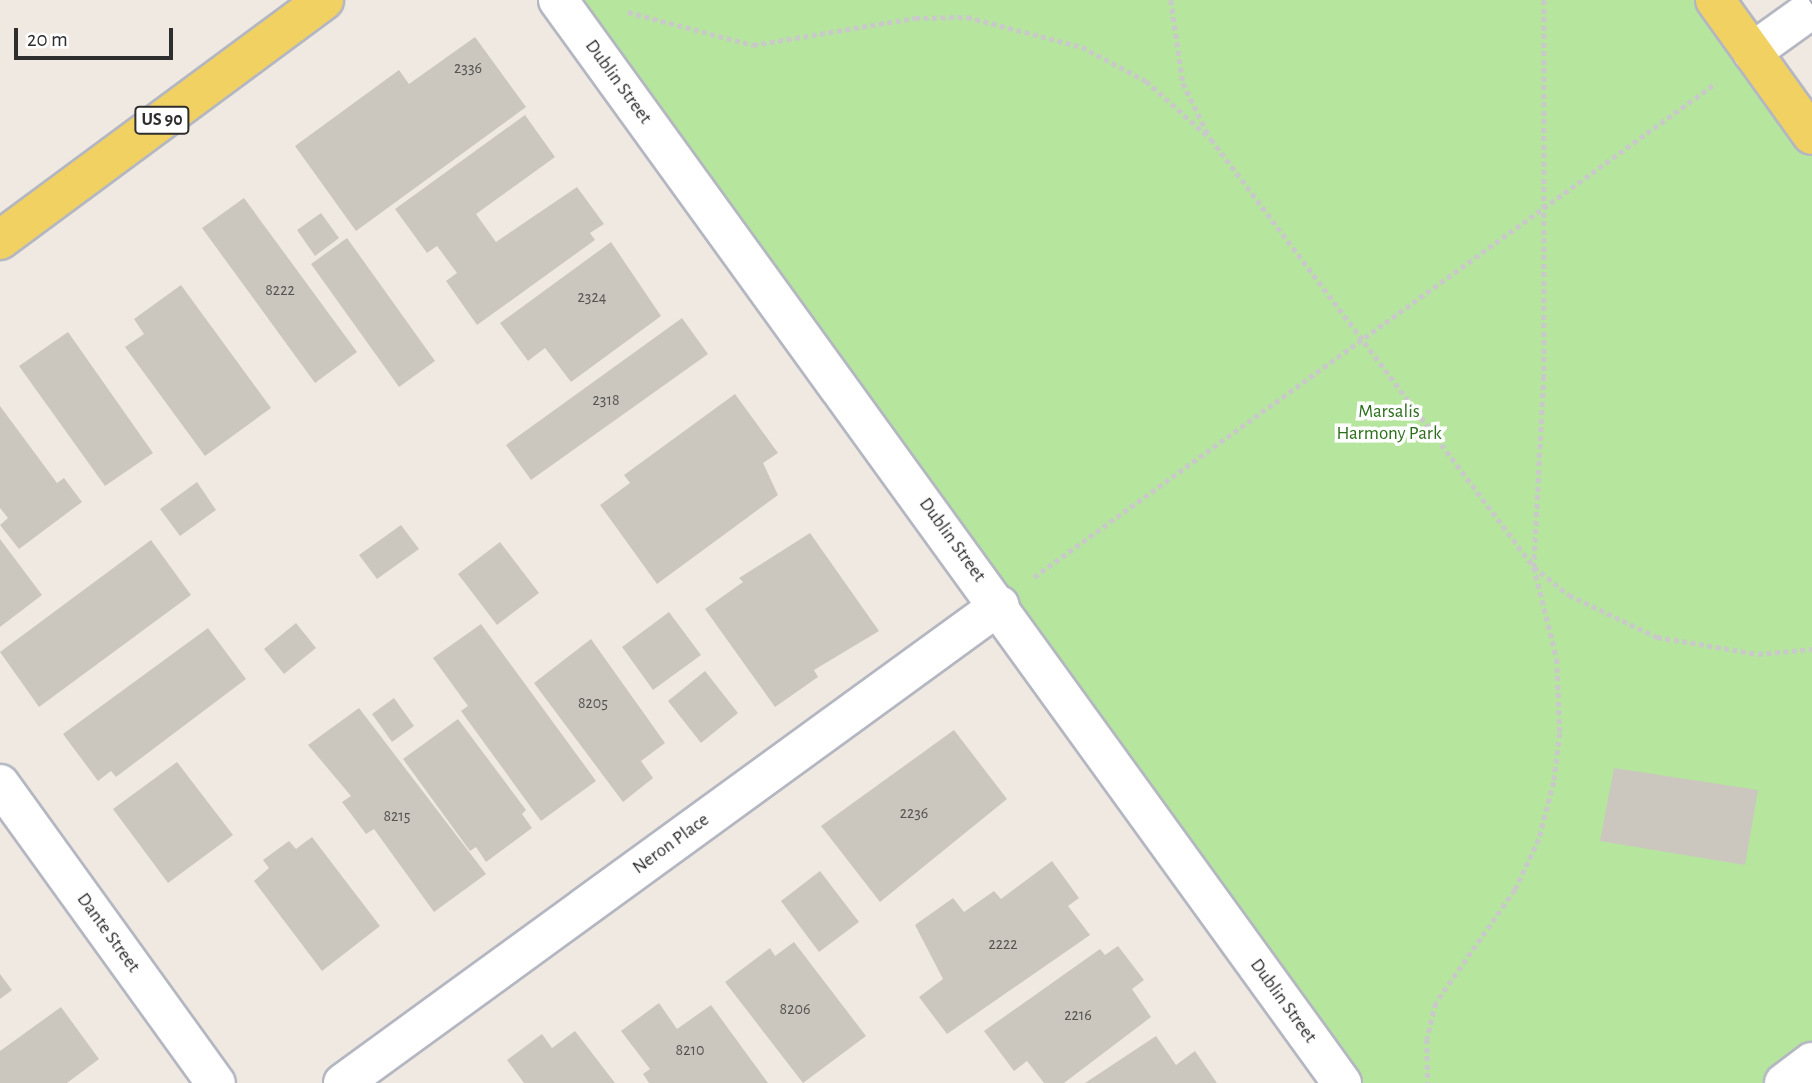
<!DOCTYPE html>
<html>
<head>
<meta charset="utf-8">
<style>
	body { margin:0 }
	#map { position:relative; width:1812px; height:1083px; overflow:hidden; background:#efe9e1; font-family:"Alegreya Sans",sans-serif }
	div>[style] { position:absolute }
	.green>* { inset:0; background:#b6e59e }
	.building>* { inset:0; background:#cbc7bf }
	.path>* { height:4.5px; margin-top:-2.25px; transform-origin:0; background:repeating-linear-gradient(90deg,#c9c9c9 0 5px,transparent 0 8.5px) }
	.roads { filter:drop-shadow(2px 0 #b4b7c1) drop-shadow(-2px 0 #b4b7c1) drop-shadow(0 2px #b4b7c1) drop-shadow(0 -2px #b4b7c1) }
	.minor>* { height:38px; margin:-19px; padding:0 19px; transform-origin:19px; border-radius:19px; background:#fff }
	.major>* { height:38px; margin:-19px; padding:0 19px; transform-origin:19px; border-radius:19px; background:#f2d163 }
	.tram>* { height:2px; margin:-1px; padding:0 1px; transform-origin:1px; border-radius:1px; background:#a3a6b8 }
	span { translate:-50% -50%; white-space:nowrap; text-align:center; line-height:1.15; -webkit-text-stroke:7px #fff; paint-order:stroke }
	.number-label { font-size:16px; color:#555452 }
	.number-label span { -webkit-text-stroke-width:0 }
	.shield-label span { padding:2px 5px; background:#fff; border:2px solid; border-radius:5px; -webkit-text-stroke-width:0 }
	.shield-label { font-size:18px; color:#2e2e2e; font-weight:700 }
	.street-label { font-size:19px; color:#2e2e2e }
	.park-label { font-size:19px; color:#2c6e1b }
	.scale { position:absolute; left:14px; top:28px; width:159px; height:32px; box-sizing:border-box; border:4px solid #2e2e2e; border-top:0; padding-left:9px; font-size:21px; line-height:24px; white-space:nowrap; color:#2e2e2e; -webkit-text-stroke:5px #fff; paint-order:stroke }
</style>
</head>
<body>
<div id="map">
	<div class="green">
		<i style="clip-path:polygon(558px 0,1715px 0,1812px 135px,1812px 1062px,1784px 1083px,1342px 1083px)"></i>
	</div>
	<div class="building">
		<i style="clip-path:polygon(475px 37px,526px 107px,356px 231px,295px 146px,399px 70px,409px 84px)"></i>
		<i style="clip-path:polygon(525px 115px,555px 157px,476px 214px,496px 242px,577px 187px,604px 224px,590px 233px,595px 240px,477px 325px,446px 281px,457px 273px,437px 246px,427px 253px,395px 209px)"></i>
		<i style="clip-path:polygon(244px 198px,357px 352px,315px 383px,202px 228px)"></i>
		<i style="clip-path:polygon(321px 213px,339px 238px,315px 256px,297px 230px)"></i>
		<i style="clip-path:polygon(347px 238px,435px 361px,399px 387px,311px 264px)"></i>
		<i style="clip-path:polygon(611px 242px,661px 316px,571px 382px,545px 348px,528px 361px,500px 323px)"></i>
		<i style="clip-path:polygon(181px 285px,271px 408px,205px 456px,125px 347px,144px 334px,134px 319px)"></i>
		<i style="clip-path:polygon(682px 318px,708px 354px,531px 480px,506px 445px)"></i>
		<i style="clip-path:polygon(68px 332px,153px 453px,105px 486px,19px 366px)"></i>
		<i style="clip-path:polygon(735px 394px,778px 453px,763px 463px,778px 495px,657px 584px,600px 505px,630px 483px,624px 475px)"></i>
		<i style="clip-path:polygon(0 406px,57px 483px,64px 478px,82px 502px,19px 549px,0 525px,8px 518px,0 508px)"></i>
		<i style="clip-path:polygon(197px 482px,216px 510px,180px 536px,160px 509px)"></i>
		<i style="clip-path:polygon(401px 525px,419px 549px,377px 579px,359px 555px)"></i>
		<i style="clip-path:polygon(810px 533px,879px 631px,814px 670px,818px 677px,775px 707px,705px 609px,743px 582px,739px 578px)"></i>
		<i style="clip-path:polygon(0 539px,42px 595px,0 627px)"></i>
		<i style="clip-path:polygon(151px 540px,191px 595px,39px 707px,0 652px)"></i>
		<i style="clip-path:polygon(500px 542px,539px 593px,497px 625px,458px 574px)"></i>
		<i style="clip-path:polygon(669px 612px,701px 655px,653px 690px,622px 647px)"></i>
		<i style="clip-path:polygon(296px 623px,316px 648px,284px 674px,264px 649px)"></i>
		<i style="clip-path:polygon(481px 624px,596px 781px,541px 821px,461px 711px,468px 706px,433px 658px)"></i>
		<i style="clip-path:polygon(208px 628px,246px 679px,116px 777px,111px 771px,98px 781px,63px 734px)"></i>
		<i style="clip-path:polygon(591px 639px,665px 743px,641px 761px,653px 778px,623px 802px,534px 683px)"></i>
		<i style="clip-path:polygon(705px 671px,738px 713px,701px 743px,668px 701px)"></i>
		<i style="clip-path:polygon(394px 698px,414px 726px,392px 742px,372px 714px)"></i>
		<i style="clip-path:polygon(359px 708px,486px 874px,434px 912px,374px 829px,366px 834px,342px 802px,351px 796px,308px 745px)"></i>
		<i style="clip-path:polygon(458px 719px,526px 810px,522px 814px,532px 828px,486px 862px,476px 847px,470px 851px,403px 759px)"></i>
		<i style="clip-path:polygon(954px 730px,1007px 799px,880px 902px,821px 826px)"></i>
		<i style="clip-path:polygon(177px 762px,233px 835px,168px 883px,113px 809px)"></i>
		<i style="clip-path:polygon(1614px 768px,1758px 790px,1745px 865px,1600px 841px)"></i>
		<i style="clip-path:polygon(312px 837px,380px 926px,322px 971px,254px 881px,269px 868px,263px 860px,289px 841px,296px 849px)"></i>
		<i style="clip-path:polygon(1052px 861px,1079px 898px,1068px 906px,1090px 935px,947px 1034px,919px 997px,943px 979px,915px 925px,953px 898px,964px 912px,994px 891px,1001px 899px)"></i>
		<i style="clip-path:polygon(820px 871px,859px 922px,819px 952px,781px 901px)"></i>
		<i style="clip-path:polygon(794px 942px,866px 1036px,803px 1083px,725px 982px,770px 948px,775px 956px)"></i>
		<i style="clip-path:polygon(1118px 946px,1144px 980px,1132px 989px,1151px 1017px,1064px 1083px,1044px 1083px,1027px 1061px,1014px 1071px,984px 1031px,1100px 949px,1105px 955px)"></i>
		<i style="clip-path:polygon(0 974px,12px 990px,0 999px)"></i>
		<i style="clip-path:polygon(659px 1003px,677px 1029px,711px 1005px,768px 1083px,649px 1083px,643px 1074px,650px 1069px,621px 1031px)"></i>
		<i style="clip-path:polygon(61px 1007px,99px 1059px,67px 1083px,0 1083px,0 1051px)"></i>
		<i style="clip-path:polygon(575px 1031px,615px 1083px,524px 1083px,507px 1060px,542px 1034px,552px 1048px)"></i>
		<i style="clip-path:polygon(1156px 1036px,1176px 1065px,1195px 1051px,1217px 1083px,1085px 1083px)"></i>
	</div>
	<div class="path">
		<i style="left:1171px;top:0;width:84px;rotate:81.8deg"></i>
		<i style="left:1183px;top:83px;width:59px;rotate:63.9deg"></i>
		<i style="left:1544px;top:0;width:376px;rotate:90deg"></i>
		<i style="left:1544px;top:376px;width:191px;rotate:93deg"></i>
		<i style="left:1534px;top:567px;width:45px;rotate:38.7deg"></i>
		<i style="left:1569px;top:595px;width:98px;rotate:25.5deg"></i>
		<i style="left:1657px;top:637px;width:102px;rotate:9.6deg"></i>
		<i style="left:1758px;top:654px;width:54px;rotate:-5.3deg"></i>
		<i style="left:628px;top:12px;width:129px;rotate:14.8deg"></i>
		<i style="left:753px;top:45px;width:164px;rotate:-9.5deg"></i>
		<i style="left:915px;top:18px;width:52px;rotate:-1.1deg"></i>
		<i style="left:967px;top:17px;width:119px;rotate:14.6deg"></i>
		<i style="left:1082px;top:47px;width:72px;rotate:28deg"></i>
		<i style="left:1146px;top:81px;width:87px;rotate:41.7deg"></i>
		<i style="left:1211px;top:139px;width:536px;rotate:52.96deg"></i>
		<i style="left:1534px;top:567px;width:95px;rotate:76deg"></i>
		<i style="left:1557px;top:659px;width:74px;rotate:87.7deg"></i>
		<i style="left:1560px;top:733px;width:49px;rotate:97deg"></i>
		<i style="left:1554px;top:782px;width:59px;rotate:104.7deg"></i>
		<i style="left:1539px;top:839px;width:56px;rotate:115.2deg"></i>
		<i style="left:1515px;top:890px;width:138px;rotate:125deg"></i>
		<i style="left:1436px;top:1003px;width:37px;rotate:104deg"></i>
		<i style="left:1427px;top:1039px;width:44px;rotate:88.7deg"></i>
		<i style="left:1034px;top:577px;width:842px;rotate:-35.92deg"></i>
	</div>
	<div class="roads">
		<div class="minor">
			<i style="left:558px;top:0;width:1337px;rotate:54.1deg"></i>
			<i style="left:1752px;top:52px;width:74px;rotate:-35.6deg"></i>
			<i style="left:0;top:784px;width:369px;rotate:54.2deg"></i>
			<i style="left:343px;top:1083px;width:812px;rotate:-36.04deg"></i>
			<i style="left:1784px;top:1083px;width:35px;rotate:-37deg"></i>
		</div>
		<div class="major">
			<i style="left:1715px;top:0;width:166px;rotate:54.3deg"></i>
			<i style="left:0;top:240px;width:403px;rotate:-36.5deg"></i>
		</div>
	</div>
	<div class="tram">
		<i style="left:1810px;top:0;width:4px;rotate:56deg"></i>
	</div>
	<div class="number-label">
		<span style="left:468px;top:68px">2336</span>
		<span style="left:280px;top:290px">8222</span>
		<span style="left:592px;top:297px">2324</span>
		<span style="left:606px;top:400px">2318</span>
		<span style="left:593px;top:703px">8205</span>
		<span style="left:914px;top:813px">2236</span>
		<span style="left:397px;top:816px">8215</span>
		<span style="left:1003px;top:944px">2222</span>
		<span style="left:795px;top:1009px">8206</span>
		<span style="left:1078px;top:1015px">2216</span>
		<span style="left:690px;top:1050px">8210</span>
	</div>
	<div class="shield-label">
		<span style="left:162px;top:120px">US 90</span>
	</div>
	<div class="street-label">
		<span style="left:618px;top:82px;rotate:54deg">Dublin Street</span>
		<span style="left:952px;top:540px;rotate:54deg">Dublin Street</span>
		<span style="left:671px;top:844px;rotate:-36deg">Neron Place</span>
		<span style="left:108px;top:933px;rotate:54deg">Dante Street</span>
		<span style="left:1283px;top:1001px;rotate:54deg">Dublin Street</span>
	</div>
	<div class="park-label">
		<span style="left:1389px;top:423px">Marsalis<br>Harmony Park</span>
	</div>
	<div class="scale">20 m</div>
</div>
</body>
</html>
